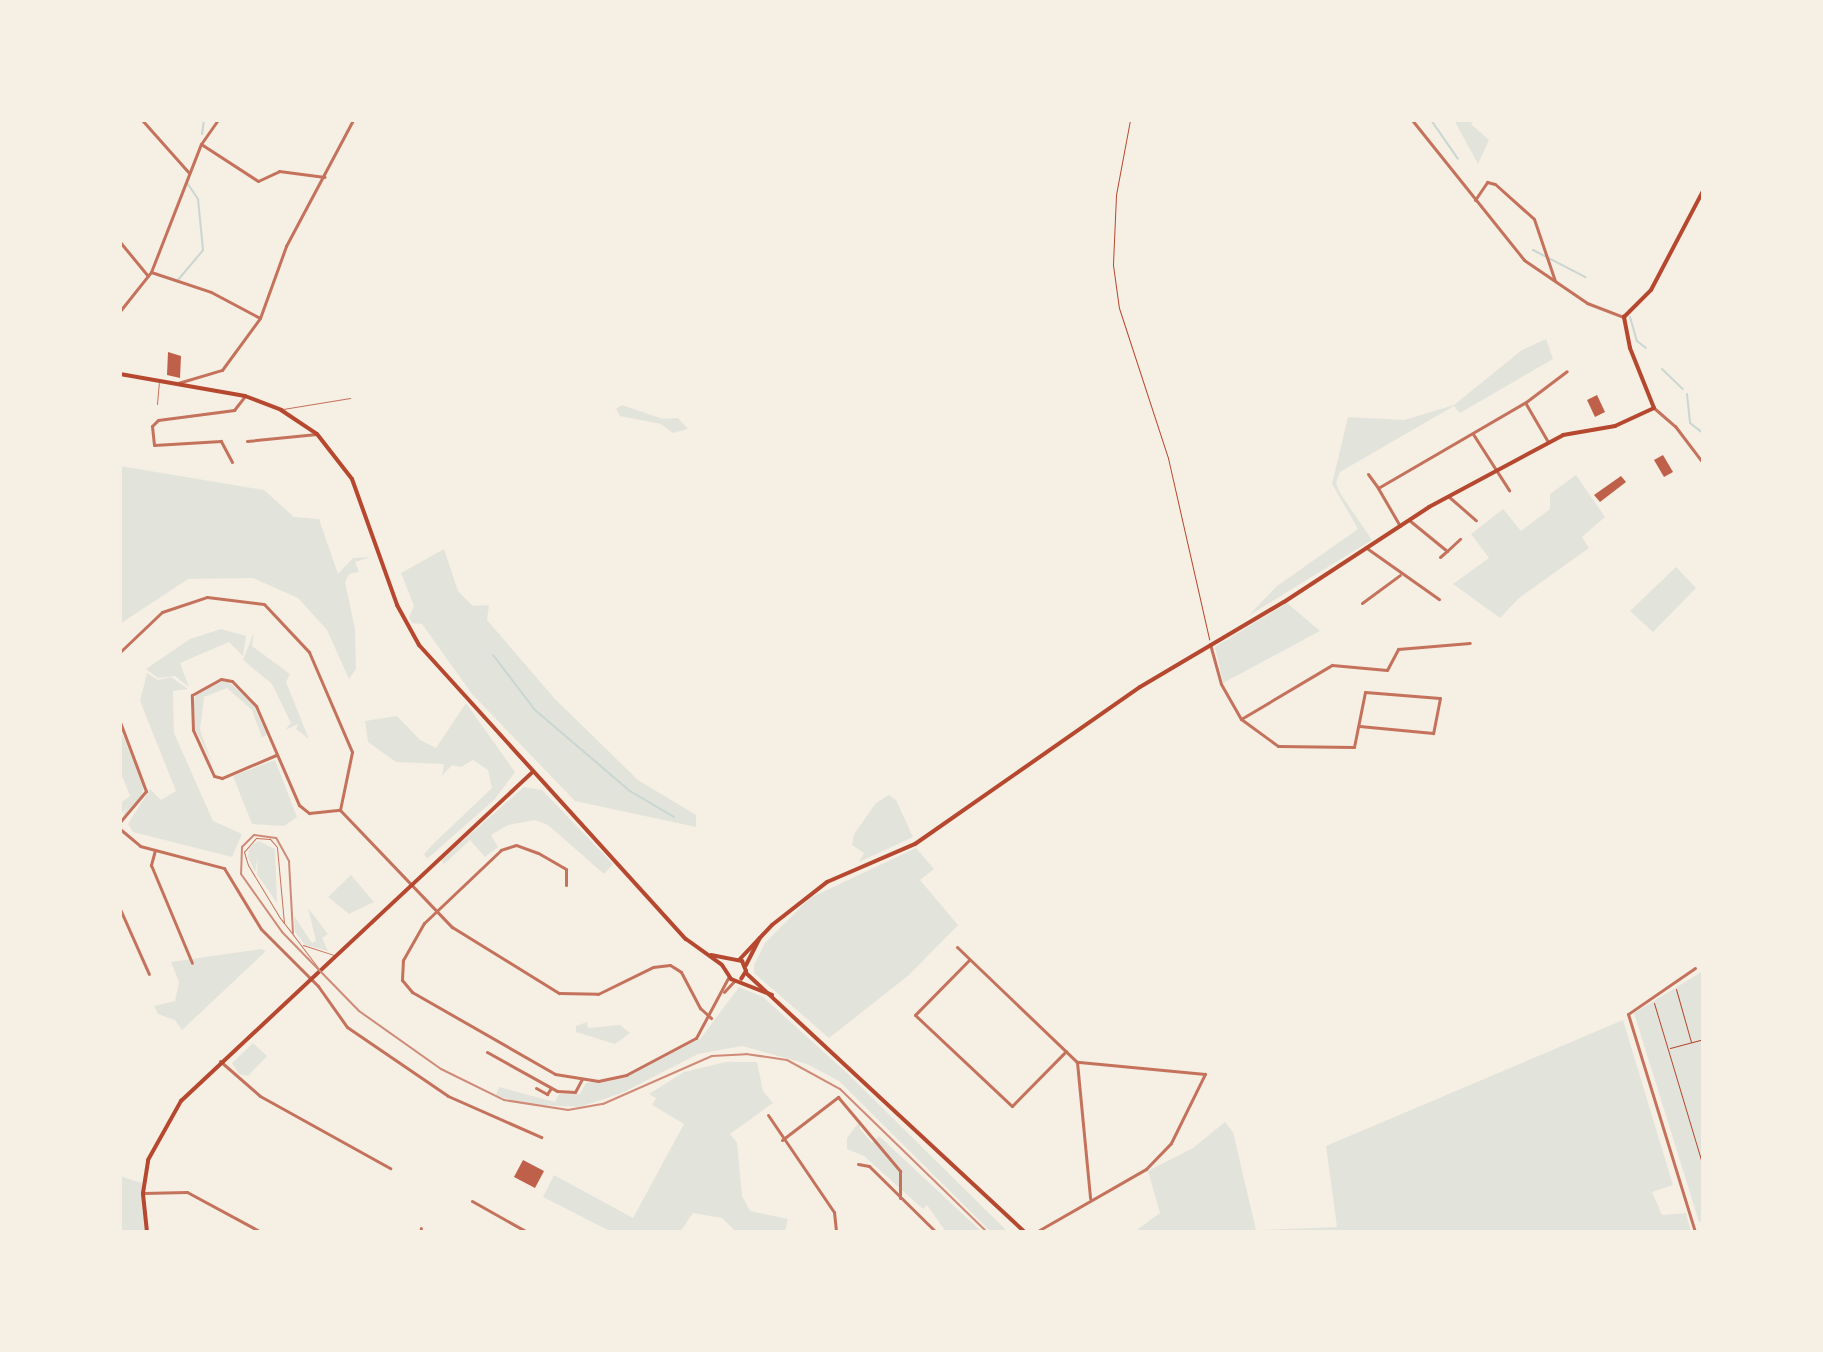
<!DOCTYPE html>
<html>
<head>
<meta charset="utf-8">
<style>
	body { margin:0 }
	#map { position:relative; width:1823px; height:1352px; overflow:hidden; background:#f6efe4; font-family:Literata,serif }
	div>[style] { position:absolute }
	.green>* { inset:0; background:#e2e4dc }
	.stream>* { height:2px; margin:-1px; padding:0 1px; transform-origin:1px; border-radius:1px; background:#c9d6d2 }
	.building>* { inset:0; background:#bf614a }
	.path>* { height:1px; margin:-0.5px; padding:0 0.5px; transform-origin:0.5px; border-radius:0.5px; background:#b5482f }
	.service>* { height:1px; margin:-0.5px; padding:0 0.5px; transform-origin:0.5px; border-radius:0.5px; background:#c5725c }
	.minor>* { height:3px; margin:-1.5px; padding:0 1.5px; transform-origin:1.5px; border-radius:1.5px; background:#c5725c }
	.tertiary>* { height:3px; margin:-1.5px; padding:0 1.5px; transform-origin:1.5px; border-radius:1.5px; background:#c5725c }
	.secondary>* { height:4px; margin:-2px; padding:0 2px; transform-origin:2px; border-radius:2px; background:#b5482f }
	.tram>* { height:2px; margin:-1px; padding:0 1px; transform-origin:1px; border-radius:1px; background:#cf8b77 }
	span { translate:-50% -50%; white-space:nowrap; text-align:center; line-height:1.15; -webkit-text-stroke:6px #f6efe4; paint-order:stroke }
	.frame { position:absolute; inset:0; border:122px solid #f6efe4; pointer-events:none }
</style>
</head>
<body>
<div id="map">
	<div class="green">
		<i style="clip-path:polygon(1454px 120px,1475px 120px,1471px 124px,1489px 140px,1478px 164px)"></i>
		<i style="clip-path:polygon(1546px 339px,1553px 359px,1460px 413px,1454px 406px,1340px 472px,1336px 483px,1340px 493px,1372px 540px,1248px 616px,1277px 586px,1358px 529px,1332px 484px,1348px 417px,1404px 420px,1454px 405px,1522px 350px)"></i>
		<i style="clip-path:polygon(622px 405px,663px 419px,678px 418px,688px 429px,673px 433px,661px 424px,620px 416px,616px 409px)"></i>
		<i style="clip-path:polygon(120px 466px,264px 490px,294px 517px,319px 519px,338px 574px,353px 558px,371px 557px,355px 562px,359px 572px,349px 574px,345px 582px,355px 629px,356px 669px,349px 679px,327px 630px,298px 598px,253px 578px,188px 579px,120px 624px)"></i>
		<i style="clip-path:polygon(1576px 475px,1605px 517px,1582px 537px,1589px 548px,1519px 598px,1500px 618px,1453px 584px,1489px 558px,1471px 534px,1503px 509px,1521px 531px,1550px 509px,1550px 494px)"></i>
		<i style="clip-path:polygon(444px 549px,458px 591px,473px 606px,489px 605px,487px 620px,555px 699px,638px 780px,696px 815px,696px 827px,575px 801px,472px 694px,422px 624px,412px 623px,409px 617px,414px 606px,401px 573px)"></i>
		<i style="clip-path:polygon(1676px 567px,1696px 588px,1653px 632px,1630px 611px)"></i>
		<i style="clip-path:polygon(1287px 603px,1320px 631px,1223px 683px,1215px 647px)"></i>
		<i style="clip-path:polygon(221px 629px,246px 636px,243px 656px,229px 642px,180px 663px,189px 687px,175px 676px,158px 678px,146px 669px,190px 639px)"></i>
		<i style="clip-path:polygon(254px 632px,252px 646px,290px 674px,286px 682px,309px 739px,296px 729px,298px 724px,285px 730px,291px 723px,272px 684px,243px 660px)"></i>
		<i style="clip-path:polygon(147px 673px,158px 680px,171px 677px,188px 689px,173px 691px,174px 733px,213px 821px,242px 834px,232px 857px,133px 832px,128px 824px,150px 789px,161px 800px,176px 791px,140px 701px)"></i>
		<i style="clip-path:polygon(220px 681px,229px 682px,253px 704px,267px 735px,262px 737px,252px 710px,227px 688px,204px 697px,200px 730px,212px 763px,195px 728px,193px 702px,197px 693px)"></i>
		<i style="clip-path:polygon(466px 703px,515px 772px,495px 799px,427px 859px,424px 854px,432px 845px,492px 788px,488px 770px,473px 760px,461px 767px,452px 765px,442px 776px,444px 764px,396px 762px,368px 742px,365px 721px,397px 716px,420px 740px,436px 748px)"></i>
		<i style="clip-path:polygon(120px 729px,144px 786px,140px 802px,123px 817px,126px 808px,120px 816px,120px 803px,130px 796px,120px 771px)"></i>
		<i style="clip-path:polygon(275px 760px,297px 817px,284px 826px,252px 824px,233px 776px)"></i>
		<i style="clip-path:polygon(524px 787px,542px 790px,613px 864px,604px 874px,548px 825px,535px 820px,508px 825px,491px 835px,498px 847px,485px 857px,470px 840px,444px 864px,441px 860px)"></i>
		<i style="clip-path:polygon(889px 795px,896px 800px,913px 837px,859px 862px,864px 853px,852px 845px,854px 834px,876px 803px)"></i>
		<i style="clip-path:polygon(258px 841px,275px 849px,277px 903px,257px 874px,258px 858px,255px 872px,248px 857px,249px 848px)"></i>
		<i style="clip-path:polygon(916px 848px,934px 869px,920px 880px,958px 925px,909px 975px,829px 1038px,754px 973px,754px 965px,765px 943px,810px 898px)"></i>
		<i style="clip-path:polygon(351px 875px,374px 902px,349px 914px,328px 897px)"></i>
		<i style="clip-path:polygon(308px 908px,328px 934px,322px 938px,328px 951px,305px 945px,295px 932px,294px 916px,312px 943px,316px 941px)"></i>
		<i style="clip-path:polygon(261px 949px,266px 951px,182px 1030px,175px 1020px,158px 1014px,154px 1006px,175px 1001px,179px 982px,171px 962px)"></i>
		<i style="clip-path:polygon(1703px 971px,1703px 1221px,1699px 1222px,1634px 1013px)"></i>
		<i style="clip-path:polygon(739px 987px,763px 997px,848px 1074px,1008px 1232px,991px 1232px,839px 1081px,807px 1064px,742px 1046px,698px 1054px,622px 1093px,580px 1107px,521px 1104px,496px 1095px,499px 1087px,555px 1102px,559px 1094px,580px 1094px,586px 1083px,624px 1078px,701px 1038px)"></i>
		<i style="clip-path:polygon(1623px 1020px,1673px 1185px,1652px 1192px,1662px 1215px,1686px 1213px,1691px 1232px,1134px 1232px,1160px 1213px,1148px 1171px,1193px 1148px,1225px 1122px,1233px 1132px,1256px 1230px,1337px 1227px,1326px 1146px)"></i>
		<i style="clip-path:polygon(587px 1022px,588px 1028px,620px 1025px,630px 1033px,615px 1044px,576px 1032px,576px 1026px)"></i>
		<i style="clip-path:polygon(253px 1043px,267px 1056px,248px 1076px,239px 1074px,232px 1063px)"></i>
		<i style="clip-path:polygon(726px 1062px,757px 1062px,763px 1091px,773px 1103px,730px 1134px,737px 1143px,742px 1196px,750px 1211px,788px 1219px,785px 1232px,736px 1232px,722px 1218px,693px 1213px,680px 1232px,612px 1232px,543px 1197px,554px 1175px,633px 1218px,684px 1124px,652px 1105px,656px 1098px,649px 1094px,684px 1072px)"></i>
		<i style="clip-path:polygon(860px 1121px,860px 1129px,872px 1143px,879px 1136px,982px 1232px,946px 1232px,927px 1205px,923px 1209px,864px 1156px,847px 1149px,847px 1138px)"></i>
		<i style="clip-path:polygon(120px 1176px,142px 1183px,146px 1232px,120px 1232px)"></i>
	</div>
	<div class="stream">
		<i style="left:1431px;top:120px;width:47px;rotate:55.3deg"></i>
		<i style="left:202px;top:134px;width:14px;rotate:-82deg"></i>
		<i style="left:1533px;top:250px;width:59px;rotate:27.4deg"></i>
		<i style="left:178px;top:280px;width:39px;rotate:-50deg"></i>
		<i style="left:203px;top:250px;width:51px;rotate:-95.6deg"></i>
		<i style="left:198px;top:199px;width:18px;rotate:-124deg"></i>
		<i style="left:1630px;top:317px;width:25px;rotate:74deg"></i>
		<i style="left:1637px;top:341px;width:11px;rotate:38deg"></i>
		<i style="left:1662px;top:369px;width:29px;rotate:44deg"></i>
		<i style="left:1687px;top:394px;width:29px;rotate:84deg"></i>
		<i style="left:1690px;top:423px;width:16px;rotate:38deg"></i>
		<i style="left:493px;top:655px;width:69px;rotate:52.6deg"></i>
		<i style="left:535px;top:710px;width:125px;rotate:40.5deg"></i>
		<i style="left:630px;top:791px;width:51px;rotate:30.6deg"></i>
	</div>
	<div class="building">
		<i style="clip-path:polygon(168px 352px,181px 356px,180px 378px,167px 375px)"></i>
		<i style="clip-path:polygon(1597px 395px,1605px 412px,1595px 417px,1587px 400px)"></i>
		<i style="clip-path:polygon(1663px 455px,1673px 472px,1664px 477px,1654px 460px)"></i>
		<i style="clip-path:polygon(1621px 476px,1626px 482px,1600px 502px,1594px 495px)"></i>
		<i style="clip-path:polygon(523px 1160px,544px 1171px,535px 1188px,514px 1177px)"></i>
	</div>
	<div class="path">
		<i style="left:1130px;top:120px;width:76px;rotate:100.6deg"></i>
		<i style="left:1116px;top:195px;width:70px;rotate:92.5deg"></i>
		<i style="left:1113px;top:265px;width:43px;rotate:82.1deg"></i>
		<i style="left:1119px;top:308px;width:158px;rotate:71.9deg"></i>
		<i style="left:1168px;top:458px;width:186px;rotate:77.2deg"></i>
		<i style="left:1676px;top:989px;width:55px;rotate:74.2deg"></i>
		<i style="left:1654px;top:1003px;width:170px;rotate:73.3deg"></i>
		<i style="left:1670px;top:1048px;width:34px;rotate:-15deg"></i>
	</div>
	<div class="service">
		<i style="left:157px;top:404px;width:21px;rotate:-85deg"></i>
		<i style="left:283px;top:409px;width:68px;rotate:-9.3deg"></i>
		<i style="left:284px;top:923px;width:76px;rotate:-95.3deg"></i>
		<i style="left:277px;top:847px;width:11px;rotate:-131deg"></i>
		<i style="left:270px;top:839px;width:14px;rotate:-176deg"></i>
		<i style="left:256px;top:838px;width:18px;rotate:131deg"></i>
		<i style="left:244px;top:852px;width:14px;rotate:73deg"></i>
		<i style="left:248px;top:865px;width:62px;rotate:58.9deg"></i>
		<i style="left:280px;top:918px;width:6px;rotate:51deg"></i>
		<i style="left:284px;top:923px;width:16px;rotate:52deg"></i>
		<i style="left:294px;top:936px;width:41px;rotate:52.9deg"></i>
		<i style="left:303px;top:945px;width:32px;rotate:18deg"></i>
	</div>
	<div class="minor">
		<i style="left:142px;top:120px;width:71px;rotate:48.4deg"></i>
		<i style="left:201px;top:144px;width:68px;rotate:33deg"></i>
		<i style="left:258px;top:181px;width:23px;rotate:-25deg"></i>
		<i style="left:279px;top:171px;width:46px;rotate:7.4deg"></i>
		<i style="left:1475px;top:200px;width:22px;rotate:-56deg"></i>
		<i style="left:1487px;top:182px;width:8px;rotate:14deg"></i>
		<i style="left:1495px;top:184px;width:52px;rotate:41.9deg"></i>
		<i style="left:1534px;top:219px;width:65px;rotate:71.3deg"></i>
		<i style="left:120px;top:242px;width:44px;rotate:50.5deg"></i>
		<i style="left:151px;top:272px;width:63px;rotate:18.4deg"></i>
		<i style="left:211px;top:292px;width:55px;rotate:28deg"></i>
		<i style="left:178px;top:383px;width:46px;rotate:-16.5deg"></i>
		<i style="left:222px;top:370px;width:64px;rotate:-53.8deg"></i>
		<i style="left:260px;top:318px;width:77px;rotate:-70.1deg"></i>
		<i style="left:286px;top:246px;width:143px;rotate:-62deg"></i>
		<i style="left:1526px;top:404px;width:44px;rotate:59.9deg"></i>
		<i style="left:1654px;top:408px;width:28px;rotate:41deg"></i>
		<i style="left:1675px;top:426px;width:46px;rotate:52.9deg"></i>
		<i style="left:1473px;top:434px;width:67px;rotate:57.3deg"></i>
		<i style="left:247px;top:441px;width:70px;rotate:-5.7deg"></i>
		<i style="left:232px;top:462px;width:24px;rotate:-118deg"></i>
		<i style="left:221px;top:441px;width:67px;rotate:176.6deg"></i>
		<i style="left:154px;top:445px;width:19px;rotate:-96deg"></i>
		<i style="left:152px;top:426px;width:8px;rotate:-45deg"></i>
		<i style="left:158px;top:420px;width:77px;rotate:-7.5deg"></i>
		<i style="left:234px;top:410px;width:18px;rotate:-52deg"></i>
		<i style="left:1368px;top:474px;width:17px;rotate:54deg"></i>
		<i style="left:1448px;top:496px;width:37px;rotate:41deg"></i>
		<i style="left:1409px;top:520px;width:49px;rotate:39.2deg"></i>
		<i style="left:1447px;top:551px;width:18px;rotate:-43deg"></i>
		<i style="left:1400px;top:526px;width:44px;rotate:-120.1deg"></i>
		<i style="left:1378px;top:488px;width:171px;rotate:-30.2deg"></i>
		<i style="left:1526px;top:402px;width:51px;rotate:-37.1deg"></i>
		<i style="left:1368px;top:549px;width:87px;rotate:35.2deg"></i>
		<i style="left:1440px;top:557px;width:9px;rotate:-41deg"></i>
		<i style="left:1362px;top:603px;width:47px;rotate:-36.4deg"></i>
		<i style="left:1210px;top:644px;width:41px;rotate:74.6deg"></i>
		<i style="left:1221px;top:684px;width:40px;rotate:60.3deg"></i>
		<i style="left:1241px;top:719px;width:106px;rotate:-30.7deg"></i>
		<i style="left:1332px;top:665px;width:55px;rotate:5.2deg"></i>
		<i style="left:1387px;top:670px;width:24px;rotate:-62deg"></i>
		<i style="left:1398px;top:649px;width:72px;rotate:-4.8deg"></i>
		<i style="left:120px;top:652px;width:58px;rotate:-43.6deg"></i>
		<i style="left:162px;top:612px;width:47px;rotate:-18.4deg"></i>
		<i style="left:207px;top:597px;width:57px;rotate:7deg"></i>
		<i style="left:264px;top:604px;width:66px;rotate:46.8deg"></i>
		<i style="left:309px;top:652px;width:109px;rotate:66.7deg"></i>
		<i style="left:352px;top:752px;width:59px;rotate:101.7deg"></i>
		<i style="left:340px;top:810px;width:162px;rotate:46.3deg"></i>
		<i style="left:452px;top:927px;width:126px;rotate:31.7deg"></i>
		<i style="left:559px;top:993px;width:39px;rotate:1deg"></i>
		<i style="left:598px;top:994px;width:61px;rotate:-26.1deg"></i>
		<i style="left:653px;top:967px;width:17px;rotate:-7deg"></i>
		<i style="left:670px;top:965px;width:13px;rotate:32deg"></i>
		<i style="left:681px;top:972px;width:41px;rotate:62.2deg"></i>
		<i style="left:700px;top:1008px;width:15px;rotate:42deg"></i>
		<i style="left:1241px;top:719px;width:46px;rotate:36.1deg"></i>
		<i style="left:1278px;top:746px;width:76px;rotate:0.8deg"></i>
		<i style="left:1354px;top:747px;width:56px;rotate:-78.7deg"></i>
		<i style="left:1365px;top:692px;width:75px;rotate:4.6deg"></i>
		<i style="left:1440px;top:698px;width:36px;rotate:101deg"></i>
		<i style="left:1433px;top:733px;width:74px;rotate:-174.6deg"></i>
		<i style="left:120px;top:722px;width:74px;rotate:69.4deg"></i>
		<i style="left:146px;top:791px;width:40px;rotate:130deg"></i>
		<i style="left:276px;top:755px;width:59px;rotate:156.9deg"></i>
		<i style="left:222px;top:778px;width:8px;rotate:-166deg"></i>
		<i style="left:214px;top:776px;width:51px;rotate:-114.5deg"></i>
		<i style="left:193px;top:730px;width:35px;rotate:-92deg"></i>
		<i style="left:192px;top:695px;width:33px;rotate:-29deg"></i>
		<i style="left:221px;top:679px;width:11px;rotate:10deg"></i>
		<i style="left:232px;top:681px;width:35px;rotate:46deg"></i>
		<i style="left:256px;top:706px;width:108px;rotate:66.5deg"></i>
		<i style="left:299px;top:805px;width:13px;rotate:39deg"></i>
		<i style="left:309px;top:813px;width:31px;rotate:-6deg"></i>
		<i style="left:120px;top:829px;width:26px;rotate:40deg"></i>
		<i style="left:140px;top:846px;width:87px;rotate:14.7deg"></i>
		<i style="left:224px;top:868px;width:71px;rotate:58.8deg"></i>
		<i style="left:261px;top:929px;width:81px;rotate:45deg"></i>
		<i style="left:318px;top:986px;width:50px;rotate:54.7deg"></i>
		<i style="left:347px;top:1027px;width:122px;rotate:34.3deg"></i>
		<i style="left:448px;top:1096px;width:102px;rotate:23.8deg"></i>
		<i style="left:155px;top:850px;width:16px;rotate:105deg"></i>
		<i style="left:151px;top:865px;width:106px;rotate:67.3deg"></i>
		<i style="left:566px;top:885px;width:16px;rotate:-90deg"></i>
		<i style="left:566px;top:869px;width:32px;rotate:-150deg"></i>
		<i style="left:538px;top:853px;width:23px;rotate:-160deg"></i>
		<i style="left:516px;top:845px;width:16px;rotate:162deg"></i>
		<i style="left:501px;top:850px;width:106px;rotate:136.5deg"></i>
		<i style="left:424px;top:923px;width:43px;rotate:119.6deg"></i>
		<i style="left:403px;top:960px;width:20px;rotate:93deg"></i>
		<i style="left:402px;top:980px;width:16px;rotate:50deg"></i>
		<i style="left:412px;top:992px;width:165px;rotate:29.8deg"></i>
		<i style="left:555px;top:1074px;width:44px;rotate:9.2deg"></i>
		<i style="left:598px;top:1081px;width:29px;rotate:-12deg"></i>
		<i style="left:626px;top:1075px;width:79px;rotate:-27.9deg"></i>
		<i style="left:696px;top:1038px;width:68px;rotate:-61.9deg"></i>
		<i style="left:120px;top:909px;width:71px;rotate:66deg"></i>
		<i style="left:957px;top:947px;width:166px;rotate:43.8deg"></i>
		<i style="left:1077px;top:1062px;width:137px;rotate:84.5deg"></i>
		<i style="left:969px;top:960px;width:77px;rotate:134.5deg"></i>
		<i style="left:915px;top:1015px;width:133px;rotate:43.2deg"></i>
		<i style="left:1012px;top:1106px;width:77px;rotate:-45.5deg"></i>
		<i style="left:1695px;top:968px;width:81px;rotate:145.5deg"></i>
		<i style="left:1628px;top:1014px;width:228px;rotate:72.9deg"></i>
		<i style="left:724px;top:992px;width:16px;rotate:-47deg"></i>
		<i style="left:487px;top:1052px;width:80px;rotate:29.1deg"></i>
		<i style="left:557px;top:1091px;width:18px;rotate:3deg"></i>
		<i style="left:575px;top:1092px;width:15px;rotate:-62deg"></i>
		<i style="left:220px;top:1061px;width:53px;rotate:41.2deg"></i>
		<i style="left:260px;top:1096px;width:149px;rotate:29deg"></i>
		<i style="left:536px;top:1088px;width:13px;rotate:29deg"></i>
		<i style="left:547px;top:1094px;width:7px;rotate:-56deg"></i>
		<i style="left:768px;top:1115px;width:117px;rotate:55.8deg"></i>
		<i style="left:834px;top:1212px;width:20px;rotate:84deg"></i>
		<i style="left:782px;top:1140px;width:71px;rotate:-37.5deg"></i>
		<i style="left:838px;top:1097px;width:97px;rotate:50deg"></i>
		<i style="left:900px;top:1171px;width:27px;rotate:90deg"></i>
		<i style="left:858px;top:1164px;width:11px;rotate:10deg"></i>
		<i style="left:869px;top:1166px;width:94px;rotate:44.6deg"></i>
		<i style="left:143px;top:1193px;width:44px;rotate:-1.3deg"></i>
		<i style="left:187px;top:1192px;width:84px;rotate:28.4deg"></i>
		<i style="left:472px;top:1201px;width:63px;rotate:29.4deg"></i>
		<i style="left:420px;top:1232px;width:4px;rotate:-76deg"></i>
		<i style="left:1036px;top:1232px;width:127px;rotate:-29.8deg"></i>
		<i style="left:1146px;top:1169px;width:36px;rotate:-46deg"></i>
		<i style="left:1171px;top:1143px;width:77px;rotate:-63.8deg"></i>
		<i style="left:1205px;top:1074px;width:129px;rotate:-174.6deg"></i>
	</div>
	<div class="tertiary">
		<i style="left:1412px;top:120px;width:179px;rotate:51.3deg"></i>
		<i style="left:1524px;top:260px;width:76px;rotate:34.3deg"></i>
		<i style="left:1587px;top:303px;width:40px;rotate:21deg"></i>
		<i style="left:120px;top:311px;width:50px;rotate:-51.5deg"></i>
		<i style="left:151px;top:272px;width:137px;rotate:-68.7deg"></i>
		<i style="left:201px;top:144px;width:29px;rotate:-55deg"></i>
	</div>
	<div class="secondary">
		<i style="left:120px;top:374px;width:127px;rotate:10deg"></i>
		<i style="left:245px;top:396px;width:39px;rotate:21deg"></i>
		<i style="left:281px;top:410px;width:43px;rotate:33.7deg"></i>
		<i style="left:317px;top:434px;width:57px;rotate:52.1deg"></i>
		<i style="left:352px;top:479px;width:134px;rotate:70.3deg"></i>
		<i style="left:397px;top:605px;width:46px;rotate:61.2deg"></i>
		<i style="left:419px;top:645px;width:397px;rotate:47.8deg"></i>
		<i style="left:686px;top:939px;width:44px;rotate:35.8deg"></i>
		<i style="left:722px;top:965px;width:17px;rotate:57deg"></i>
		<i style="left:731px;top:979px;width:44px;rotate:21.3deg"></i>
		<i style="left:711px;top:955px;width:32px;rotate:11deg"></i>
		<i style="left:742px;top:961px;width:11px;rotate:68deg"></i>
		<i style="left:746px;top:971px;width:9px;rotate:122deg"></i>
		<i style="left:739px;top:960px;width:48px;rotate:-46.7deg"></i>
		<i style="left:772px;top:925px;width:70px;rotate:-38deg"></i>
		<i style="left:827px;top:882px;width:96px;rotate:-23.4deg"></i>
		<i style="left:915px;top:844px;width:274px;rotate:-34.9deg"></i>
		<i style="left:1140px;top:687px;width:167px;rotate:-30.6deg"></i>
		<i style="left:1284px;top:602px;width:173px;rotate:-33.2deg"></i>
		<i style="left:1429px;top:507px;width:152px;rotate:-28.2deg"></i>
		<i style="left:1563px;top:435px;width:53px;rotate:-9.8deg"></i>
		<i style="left:1615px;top:426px;width:43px;rotate:-24.8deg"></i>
		<i style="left:1654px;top:408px;width:65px;rotate:-111.8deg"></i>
		<i style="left:1630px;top:348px;width:32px;rotate:-101deg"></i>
		<i style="left:1624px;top:317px;width:38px;rotate:-45deg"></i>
		<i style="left:1651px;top:290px;width:112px;rotate:-62.3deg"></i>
		<i style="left:746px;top:965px;width:30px;rotate:-63deg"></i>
		<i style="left:746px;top:973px;width:381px;rotate:42.9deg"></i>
		<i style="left:147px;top:1232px;width:39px;rotate:-96deg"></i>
		<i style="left:143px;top:1193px;width:33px;rotate:-81deg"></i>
		<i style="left:148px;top:1160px;width:68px;rotate:-60.8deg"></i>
		<i style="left:181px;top:1101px;width:481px;rotate:-43.1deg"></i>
	</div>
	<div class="tram">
		<i style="left:293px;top:933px;width:72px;rotate:-93.2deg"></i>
		<i style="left:289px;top:861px;width:26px;rotate:-119deg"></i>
		<i style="left:276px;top:838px;width:22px;rotate:-172deg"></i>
		<i style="left:254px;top:835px;width:17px;rotate:135deg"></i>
		<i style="left:242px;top:847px;width:27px;rotate:92deg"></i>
		<i style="left:241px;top:874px;width:71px;rotate:54.7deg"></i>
		<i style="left:282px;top:932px;width:110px;rotate:45.7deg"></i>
		<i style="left:359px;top:1011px;width:100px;rotate:35.3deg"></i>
		<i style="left:441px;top:1069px;width:70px;rotate:26.2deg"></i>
		<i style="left:504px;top:1100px;width:65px;rotate:8.9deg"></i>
		<i style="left:568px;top:1110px;width:36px;rotate:-10deg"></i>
		<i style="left:603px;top:1104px;width:119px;rotate:-23.8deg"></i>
		<i style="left:712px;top:1056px;width:34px;rotate:-3deg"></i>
		<i style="left:746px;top:1054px;width:41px;rotate:8.3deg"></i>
		<i style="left:787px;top:1060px;width:60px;rotate:28.7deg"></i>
		<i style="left:840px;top:1089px;width:205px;rotate:44.2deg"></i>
	</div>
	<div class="frame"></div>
</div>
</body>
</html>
